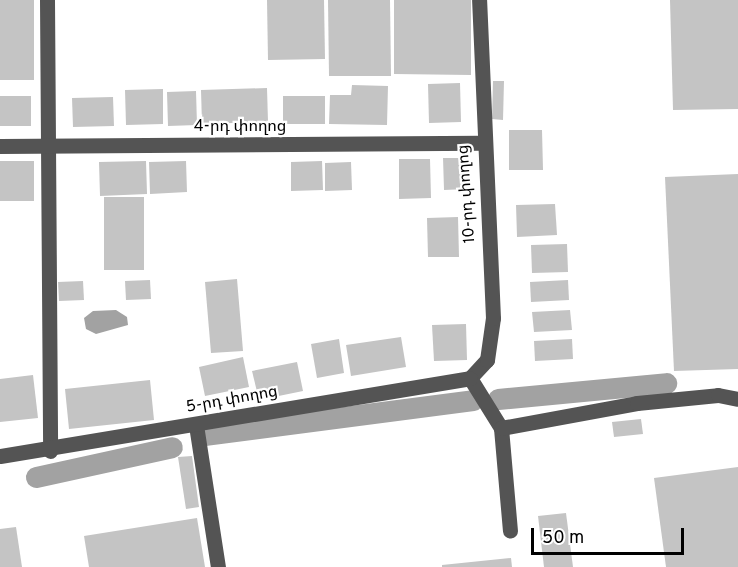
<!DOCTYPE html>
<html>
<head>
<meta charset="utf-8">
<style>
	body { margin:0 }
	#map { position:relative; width:738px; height:567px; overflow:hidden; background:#fff; font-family:Overpass,"Noto Sans Armenian",sans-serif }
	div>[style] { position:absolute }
	.water>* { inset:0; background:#a2a2a2 }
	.canal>* { height:21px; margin:-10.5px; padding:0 10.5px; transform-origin:10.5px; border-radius:10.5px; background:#a2a2a2 }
	.building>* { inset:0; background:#c4c4c4 }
	.minor>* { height:15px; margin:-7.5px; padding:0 7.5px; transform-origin:7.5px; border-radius:7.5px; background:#545454 }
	span { translate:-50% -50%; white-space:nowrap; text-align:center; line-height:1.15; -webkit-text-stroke:4.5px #fff; paint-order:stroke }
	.street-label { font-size:16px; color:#000 }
	.scale { position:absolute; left:531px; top:528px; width:153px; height:27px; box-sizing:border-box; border:3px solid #000; border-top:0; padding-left:8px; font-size:18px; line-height:21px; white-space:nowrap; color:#000; -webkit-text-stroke:4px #fff; paint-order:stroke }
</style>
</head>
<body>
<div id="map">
	<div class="water">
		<i style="clip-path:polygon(116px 310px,127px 317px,128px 325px,96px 334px,86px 329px,84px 318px,93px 311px)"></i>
	</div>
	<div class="canal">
		<i style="left:498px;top:399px;width:169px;rotate:-5.4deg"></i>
		<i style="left:204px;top:435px;width:271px;rotate:-7.4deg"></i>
		<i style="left:36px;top:477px;width:139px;rotate:-12.4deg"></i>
	</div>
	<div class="building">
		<i style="clip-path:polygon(0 0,34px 0,34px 80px,0 80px)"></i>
		<i style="clip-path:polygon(267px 0,324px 0,325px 59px,268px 60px)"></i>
		<i style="clip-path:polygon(328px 0,390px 0,391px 76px,329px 76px)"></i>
		<i style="clip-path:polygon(394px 0,471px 0,471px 75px,394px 74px)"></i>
		<i style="clip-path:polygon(670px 0,738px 0,738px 109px,673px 110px)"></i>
		<i style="clip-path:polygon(493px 81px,504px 81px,503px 120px,492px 119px)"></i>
		<i style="clip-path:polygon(460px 83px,461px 122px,429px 123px,428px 84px)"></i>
		<i style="clip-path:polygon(352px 85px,388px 86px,387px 125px,329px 124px,330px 95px,351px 95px)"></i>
		<i style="clip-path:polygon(267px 88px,268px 122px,202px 124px,201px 90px)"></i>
		<i style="clip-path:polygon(163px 89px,163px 124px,126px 125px,125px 90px)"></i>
		<i style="clip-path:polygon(196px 91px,197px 125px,168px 126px,167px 92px)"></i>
		<i style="clip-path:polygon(0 96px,31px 96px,31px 126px,0 126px)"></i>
		<i style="clip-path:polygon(283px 96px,325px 96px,325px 124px,283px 124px)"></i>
		<i style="clip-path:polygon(113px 97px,114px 126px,73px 127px,72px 98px)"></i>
		<i style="clip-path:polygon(509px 130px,542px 130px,543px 170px,509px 170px)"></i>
		<i style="clip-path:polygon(443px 158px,466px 158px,467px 189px,444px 190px)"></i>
		<i style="clip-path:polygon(399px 159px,430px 159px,431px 198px,399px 199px)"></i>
		<i style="clip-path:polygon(0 161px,34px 161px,34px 201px,0 201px)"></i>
		<i style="clip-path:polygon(146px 161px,147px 194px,100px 196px,99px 162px)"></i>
		<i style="clip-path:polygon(186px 161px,187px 192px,150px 194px,149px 162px)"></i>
		<i style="clip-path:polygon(322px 161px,323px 190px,291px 191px,291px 162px)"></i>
		<i style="clip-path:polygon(351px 162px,352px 190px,325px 191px,325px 163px)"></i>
		<i style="clip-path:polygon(738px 174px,738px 369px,674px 371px,665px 177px)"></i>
		<i style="clip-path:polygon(104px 197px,144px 197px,144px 270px,104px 270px)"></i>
		<i style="clip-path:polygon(555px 204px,557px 235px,517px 237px,516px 205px)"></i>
		<i style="clip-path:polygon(458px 217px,459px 257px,428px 257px,427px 218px)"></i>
		<i style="clip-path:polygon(567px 244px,568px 272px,532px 273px,531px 245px)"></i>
		<i style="clip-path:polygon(237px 279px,243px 351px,211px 353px,205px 282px)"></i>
		<i style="clip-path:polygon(150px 280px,151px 299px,126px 300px,125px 281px)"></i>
		<i style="clip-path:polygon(568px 280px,569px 300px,531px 302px,530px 282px)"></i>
		<i style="clip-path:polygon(83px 281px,84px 300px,59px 301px,58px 282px)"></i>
		<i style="clip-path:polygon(570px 310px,572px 330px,534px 332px,532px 312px)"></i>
		<i style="clip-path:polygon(466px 324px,467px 360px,434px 361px,432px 325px)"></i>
		<i style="clip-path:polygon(401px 337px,406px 367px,351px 376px,346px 345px)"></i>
		<i style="clip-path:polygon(339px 339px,344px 373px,317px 378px,311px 344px)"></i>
		<i style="clip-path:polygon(572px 339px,573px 359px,535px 361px,534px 341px)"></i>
		<i style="clip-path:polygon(243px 357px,249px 387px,205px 396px,199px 367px)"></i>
		<i style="clip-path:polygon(297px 362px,303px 391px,259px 400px,252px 371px)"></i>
		<i style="clip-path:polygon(33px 375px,38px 418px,0 422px,0 379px)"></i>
		<i style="clip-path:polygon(150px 380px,154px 420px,69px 429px,65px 389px)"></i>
		<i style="clip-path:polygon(641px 419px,643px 434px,614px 437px,612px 422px)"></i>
		<i style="clip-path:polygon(192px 456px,199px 507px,186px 509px,178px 457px)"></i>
		<i style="clip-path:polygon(738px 467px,738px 567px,666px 567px,654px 478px)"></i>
		<i style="clip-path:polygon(566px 513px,573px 567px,544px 567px,538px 516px)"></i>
		<i style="clip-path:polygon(197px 518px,205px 567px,89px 567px,84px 536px)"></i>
		<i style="clip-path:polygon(16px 527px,22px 567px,0 567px,0 529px)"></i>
		<i style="clip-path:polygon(511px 558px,512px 567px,442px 567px,442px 565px)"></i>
	</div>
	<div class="minor">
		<i style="left:47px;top:0;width:451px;rotate:89.6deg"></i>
		<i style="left:0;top:146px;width:481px;rotate:-0.4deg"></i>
		<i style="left:470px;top:378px;width:25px;rotate:-47deg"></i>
		<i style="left:487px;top:360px;width:42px;rotate:-81.9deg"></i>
		<i style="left:493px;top:318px;width:318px;rotate:-92.5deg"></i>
		<i style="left:470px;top:378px;width:59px;rotate:58.2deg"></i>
		<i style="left:501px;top:428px;width:103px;rotate:85deg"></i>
		<i style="left:196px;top:425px;width:144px;rotate:81.2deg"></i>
		<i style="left:501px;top:428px;width:138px;rotate:-10.4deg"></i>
		<i style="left:637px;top:403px;width:81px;rotate:-5.6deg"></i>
		<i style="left:718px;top:395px;width:20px;rotate:11deg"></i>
		<i style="left:0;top:456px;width:476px;rotate:-9.4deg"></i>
	</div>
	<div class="street-label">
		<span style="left:240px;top:127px">4-րդ փողոց</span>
		<span style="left:467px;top:194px;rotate:-94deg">10-րդ փողոց</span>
		<span style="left:232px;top:400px;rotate:-10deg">5-րդ փողոց</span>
	</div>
	<div class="scale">50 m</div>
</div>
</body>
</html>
